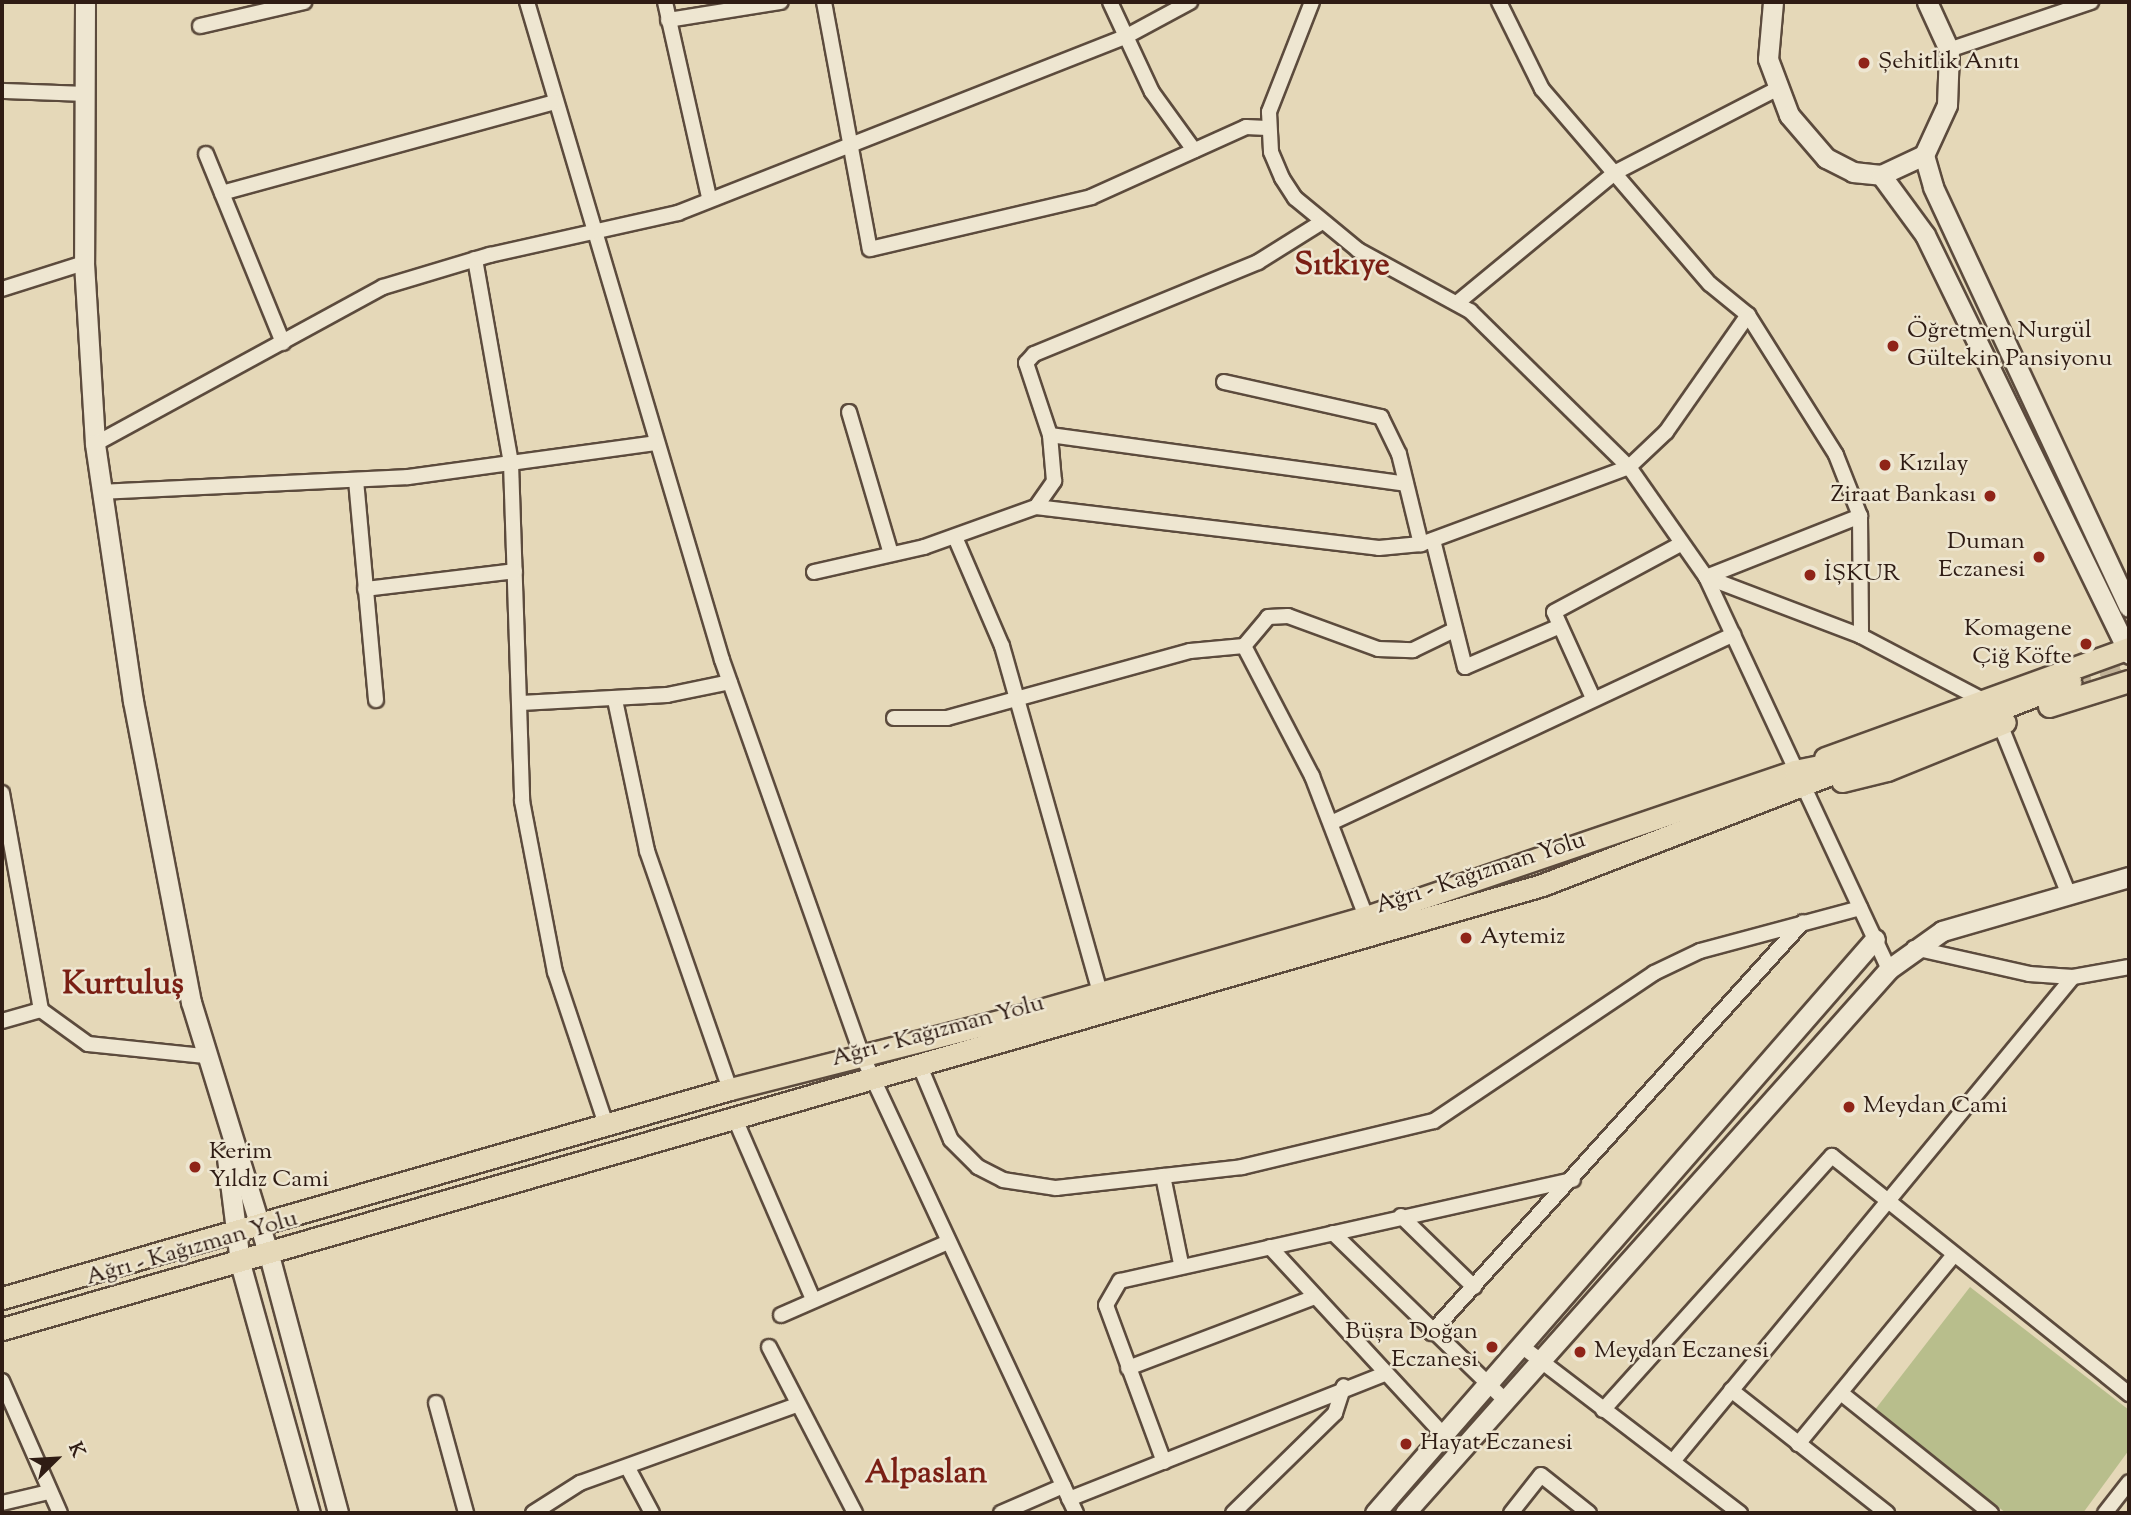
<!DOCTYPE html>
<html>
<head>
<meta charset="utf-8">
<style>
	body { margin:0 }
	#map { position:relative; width:2131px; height:1515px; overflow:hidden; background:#e5d8b8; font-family:"Sorts Mill Goudy",serif }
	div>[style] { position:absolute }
	.green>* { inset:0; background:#b8be8c }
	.primary-tunnel>* { height:21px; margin-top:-10.5px; transform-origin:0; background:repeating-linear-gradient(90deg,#c1b297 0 21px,transparent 0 31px) }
	.roads { filter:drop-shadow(2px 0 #5c4b3d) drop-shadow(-2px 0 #5c4b3d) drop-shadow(0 2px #5c4b3d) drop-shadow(0 -2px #5c4b3d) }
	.street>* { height:14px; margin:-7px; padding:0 7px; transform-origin:7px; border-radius:7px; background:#eee6d1 }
	.secondary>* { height:19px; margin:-9.5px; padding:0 9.5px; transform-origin:9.5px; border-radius:9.5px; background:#eee6d1 }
	.primary>* { height:21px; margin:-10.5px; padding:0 10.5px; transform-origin:10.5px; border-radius:10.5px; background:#e5d8b8 }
	.dots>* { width:19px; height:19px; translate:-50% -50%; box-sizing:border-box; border:4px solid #eee6d1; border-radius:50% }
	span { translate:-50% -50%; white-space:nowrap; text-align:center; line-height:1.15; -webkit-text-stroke:5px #eee6d1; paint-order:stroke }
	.poi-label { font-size:24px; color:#2f1c14 }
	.left { translate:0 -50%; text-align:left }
	.right { translate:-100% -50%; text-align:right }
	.street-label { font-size:24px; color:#2f1c14 }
	.district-label { font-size:32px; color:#7a1f14; font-weight:700 }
	.frame { position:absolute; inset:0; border:4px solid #2f1c14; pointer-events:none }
	.north { position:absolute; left:21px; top:1424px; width:70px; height:70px; -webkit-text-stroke:5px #eee6d1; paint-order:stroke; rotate:66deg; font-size:19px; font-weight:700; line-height:28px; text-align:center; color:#2f1c14 }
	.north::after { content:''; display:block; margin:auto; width:24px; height:32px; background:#2f1c14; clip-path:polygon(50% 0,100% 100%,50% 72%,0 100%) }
</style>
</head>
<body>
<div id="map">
	<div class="green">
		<i style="clip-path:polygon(1970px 1287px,2129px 1410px,2129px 1450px,2083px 1513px,2006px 1513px,1874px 1411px)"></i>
	</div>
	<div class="primary-tunnel">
		<i style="left:2070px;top:682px;width:63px;rotate:-19.6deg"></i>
	</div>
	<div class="roads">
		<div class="street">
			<i style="left:527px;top:2px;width:686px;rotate:73.49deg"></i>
			<i style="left:722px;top:660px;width:417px;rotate:70.5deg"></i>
			<i style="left:861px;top:1053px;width:508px;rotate:64.95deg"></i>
			<i style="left:665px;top:2px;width:201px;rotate:77.3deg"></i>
			<i style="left:824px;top:2px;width:251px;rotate:79.5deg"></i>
			<i style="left:870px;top:249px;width:227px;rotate:-13.2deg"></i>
			<i style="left:1091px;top:197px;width:170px;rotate:-24.3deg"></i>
			<i style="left:1246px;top:127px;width:21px;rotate:3deg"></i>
			<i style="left:1110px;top:2px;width:99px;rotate:65deg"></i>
			<i style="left:1152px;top:92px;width:72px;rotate:54.1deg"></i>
			<i style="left:1312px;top:2px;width:118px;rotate:111.4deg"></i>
			<i style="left:1269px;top:112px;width:40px;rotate:87.1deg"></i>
			<i style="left:1271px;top:152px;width:28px;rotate:67deg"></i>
			<i style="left:1282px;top:178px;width:24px;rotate:57deg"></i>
			<i style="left:1295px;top:198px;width:82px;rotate:39.5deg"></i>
			<i style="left:1358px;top:250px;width:128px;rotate:28.6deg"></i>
			<i style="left:1470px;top:311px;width:223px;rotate:44.5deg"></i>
			<i style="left:1629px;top:467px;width:134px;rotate:55deg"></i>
			<i style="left:1706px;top:577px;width:433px;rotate:65deg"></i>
			<i style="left:1499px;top:2px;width:97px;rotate:63.7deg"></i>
			<i style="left:1542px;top:89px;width:257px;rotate:49.3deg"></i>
			<i style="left:1710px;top:284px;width:49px;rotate:39.2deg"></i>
			<i style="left:1748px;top:315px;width:165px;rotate:57.8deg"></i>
			<i style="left:1836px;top:455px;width:66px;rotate:68.5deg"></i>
			<i style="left:1860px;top:516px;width:120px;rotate:89.5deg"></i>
			<i style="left:668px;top:20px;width:114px;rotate:-9.1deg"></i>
			<i style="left:200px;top:26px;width:107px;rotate:-13deg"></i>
			<i style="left:1949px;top:50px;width:150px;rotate:-18.7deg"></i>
			<i style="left:2px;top:91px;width:84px;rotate:2deg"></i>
			<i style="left:206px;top:154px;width:204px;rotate:67.8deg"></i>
			<i style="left:222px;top:193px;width:344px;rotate:-15.3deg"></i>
			<i style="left:475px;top:259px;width:207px;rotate:80deg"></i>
			<i style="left:511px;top:463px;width:338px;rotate:88.1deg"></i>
			<i style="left:522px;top:801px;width:174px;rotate:79.1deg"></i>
			<i style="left:555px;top:972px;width:160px;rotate:71.5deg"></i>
			<i style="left:2px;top:289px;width:86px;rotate:-17.6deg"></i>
			<i style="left:1457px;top:303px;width:206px;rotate:-39.5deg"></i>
			<i style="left:1616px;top:172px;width:179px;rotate:-27.3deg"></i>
			<i style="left:1224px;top:382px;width:161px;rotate:12.6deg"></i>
			<i style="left:1381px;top:417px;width:41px;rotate:64.1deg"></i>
			<i style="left:1399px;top:454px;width:93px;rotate:76.3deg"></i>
			<i style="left:849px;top:412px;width:148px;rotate:73.5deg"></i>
			<i style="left:1050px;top:435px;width:359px;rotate:7.8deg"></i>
			<i style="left:95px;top:444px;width:328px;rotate:-28.6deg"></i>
			<i style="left:383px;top:287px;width:112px;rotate:-16.7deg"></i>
			<i style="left:490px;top:255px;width:193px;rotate:-12.6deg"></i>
			<i style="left:678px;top:213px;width:480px;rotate:-21.5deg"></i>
			<i style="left:1125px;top:37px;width:74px;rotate:-28.3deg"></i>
			<i style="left:356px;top:480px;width:221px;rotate:84.8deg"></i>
			<i style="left:101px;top:492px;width:307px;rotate:-2.8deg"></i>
			<i style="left:408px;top:477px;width:250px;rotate:-7.8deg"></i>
			<i style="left:1036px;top:507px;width:345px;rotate:6.8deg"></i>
			<i style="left:1379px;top:548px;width:42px;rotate:-5.4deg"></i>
			<i style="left:1421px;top:544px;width:222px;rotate:-20.3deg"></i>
			<i style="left:1629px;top:467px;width:51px;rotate:-43.4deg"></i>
			<i style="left:1666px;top:432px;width:143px;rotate:-55deg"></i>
			<i style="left:955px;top:537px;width:119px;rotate:66.7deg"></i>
			<i style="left:1002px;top:646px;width:361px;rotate:74.2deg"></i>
			<i style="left:1433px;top:540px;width:131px;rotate:75.9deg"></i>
			<i style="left:1465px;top:667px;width:103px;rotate:-23.3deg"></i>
			<i style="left:814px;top:572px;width:113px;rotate:-12.8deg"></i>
			<i style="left:924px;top:547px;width:119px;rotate:-19.7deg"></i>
			<i style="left:1036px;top:507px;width:32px;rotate:-55deg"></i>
			<i style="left:1054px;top:481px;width:46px;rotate:-95deg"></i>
			<i style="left:1050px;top:435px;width:76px;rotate:-108.4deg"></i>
			<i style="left:1026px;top:363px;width:12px;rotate:-48deg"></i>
			<i style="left:1034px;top:354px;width:242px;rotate:-22.3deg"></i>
			<i style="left:1258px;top:262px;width:75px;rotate:-32deg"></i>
			<i style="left:1706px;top:577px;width:166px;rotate:20.8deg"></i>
			<i style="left:1861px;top:636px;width:136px;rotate:27.7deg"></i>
			<i style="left:1706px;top:577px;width:166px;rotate:-21.6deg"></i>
			<i style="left:365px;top:589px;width:151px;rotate:-6.8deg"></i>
			<i style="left:1244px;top:646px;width:147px;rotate:62.4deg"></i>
			<i style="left:1312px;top:776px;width:151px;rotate:69deg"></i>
			<i style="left:1593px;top:698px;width:94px;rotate:-114.4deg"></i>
			<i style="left:1554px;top:612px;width:144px;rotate:-28.2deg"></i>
			<i style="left:615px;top:700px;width:154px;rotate:78deg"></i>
			<i style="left:647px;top:851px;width:252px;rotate:70.8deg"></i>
			<i style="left:521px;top:703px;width:146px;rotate:-3.1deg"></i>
			<i style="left:667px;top:695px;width:64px;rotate:-11.7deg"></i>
			<i style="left:894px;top:718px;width:53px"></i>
			<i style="left:947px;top:718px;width:252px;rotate:-15.4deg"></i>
			<i style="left:1190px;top:651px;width:54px;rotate:-5.3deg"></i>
			<i style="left:1244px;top:646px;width:38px;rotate:-50deg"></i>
			<i style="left:1268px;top:617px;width:20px;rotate:-3deg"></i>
			<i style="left:1288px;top:616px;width:96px;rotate:20.1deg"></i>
			<i style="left:1378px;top:649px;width:35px;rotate:2deg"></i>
			<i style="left:1413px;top:650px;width:46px;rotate:-26deg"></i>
			<i style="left:2000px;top:724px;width:181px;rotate:68deg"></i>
			<i style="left:2px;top:793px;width:220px;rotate:79.8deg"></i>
			<i style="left:41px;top:1010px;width:58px;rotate:35.9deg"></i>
			<i style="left:88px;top:1044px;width:118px;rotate:5.9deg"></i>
			<i style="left:1333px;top:822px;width:442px;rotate:-25.1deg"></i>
			<i style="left:1914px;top:948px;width:118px;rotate:12.7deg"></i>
			<i style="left:2029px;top:974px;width:44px;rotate:3.9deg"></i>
			<i style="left:2073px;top:977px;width:57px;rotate:-10.1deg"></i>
			<i style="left:2px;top:1021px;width:41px;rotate:-15.8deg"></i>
			<i style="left:919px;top:1064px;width:82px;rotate:67.2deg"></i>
			<i style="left:951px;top:1140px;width:38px;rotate:45deg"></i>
			<i style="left:978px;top:1167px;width:28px;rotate:27deg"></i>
			<i style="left:1003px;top:1180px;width:54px;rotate:8.6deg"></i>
			<i style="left:1056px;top:1188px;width:187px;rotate:-6.4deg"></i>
			<i style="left:1242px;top:1167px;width:197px;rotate:-13.5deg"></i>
			<i style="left:1434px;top:1121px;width:265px;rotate:-33.9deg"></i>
			<i style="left:1654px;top:973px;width:51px;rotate:-25.6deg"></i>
			<i style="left:1700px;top:951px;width:166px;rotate:-15deg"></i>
			<i style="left:735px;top:1119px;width:196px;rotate:66.6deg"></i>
			<i style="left:1163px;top:1176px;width:90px;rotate:78.4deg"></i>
			<i style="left:1401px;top:1216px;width:102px;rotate:44.2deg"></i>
			<i style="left:1333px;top:1233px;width:240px;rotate:44.2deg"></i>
			<i style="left:1270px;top:1247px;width:277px;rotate:47.3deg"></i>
			<i style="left:781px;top:1315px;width:182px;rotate:-23.6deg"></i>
			<i style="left:1431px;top:1333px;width:554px;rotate:-47.85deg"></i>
			<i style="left:769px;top:1347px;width:187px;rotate:62.6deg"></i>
			<i style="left:1524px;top:1348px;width:272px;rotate:37.4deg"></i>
			<i style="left:1128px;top:1368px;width:200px;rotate:-20.8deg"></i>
			<i style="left:2px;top:1381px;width:144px;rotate:66.3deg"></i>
			<i style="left:1731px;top:1390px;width:199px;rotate:38.3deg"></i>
			<i style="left:1841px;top:1393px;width:192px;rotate:38.7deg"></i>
			<i style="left:436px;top:1403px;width:114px;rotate:74.7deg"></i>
			<i style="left:1603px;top:1410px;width:342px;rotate:-48deg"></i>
			<i style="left:1832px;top:1156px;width:381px;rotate:38.7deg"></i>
			<i style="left:1798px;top:1444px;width:244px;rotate:-50.5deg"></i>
			<i style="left:1674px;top:1460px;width:626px;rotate:-50.44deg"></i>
			<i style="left:1164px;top:1462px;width:167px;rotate:-110.3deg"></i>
			<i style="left:1106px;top:1305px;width:28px;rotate:-60deg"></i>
			<i style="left:1120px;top:1281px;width:464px;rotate:-12.6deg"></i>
			<i style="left:629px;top:1470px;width:49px;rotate:61.9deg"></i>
			<i style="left:1069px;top:1499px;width:340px;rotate:-21.6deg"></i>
			<i style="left:2px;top:1503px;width:48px;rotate:-13.2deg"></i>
			<i style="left:533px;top:1513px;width:56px;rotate:-32.6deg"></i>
			<i style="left:580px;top:1483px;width:231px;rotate:-19.8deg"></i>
			<i style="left:1001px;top:1513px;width:68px;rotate:-23.5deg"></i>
			<i style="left:1233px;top:1513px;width:143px;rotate:-44.4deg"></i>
			<i style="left:1335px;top:1413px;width:28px;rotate:-72deg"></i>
			<i style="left:1511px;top:1513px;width:48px;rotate:-51.7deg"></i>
			<i style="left:1541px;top:1475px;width:61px;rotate:38.4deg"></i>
			<i style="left:2105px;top:1513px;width:39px;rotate:-52deg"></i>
		</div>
		<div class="secondary">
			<i style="left:85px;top:2px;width:261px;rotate:90.2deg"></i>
			<i style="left:84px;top:263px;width:181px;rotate:86.5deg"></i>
			<i style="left:95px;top:444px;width:260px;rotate:81.6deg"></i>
			<i style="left:133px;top:701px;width:307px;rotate:79.1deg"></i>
			<i style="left:191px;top:1002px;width:265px;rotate:72.9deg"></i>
			<i style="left:269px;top:1255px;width:267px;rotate:75deg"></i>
			<i style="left:1773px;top:2px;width:57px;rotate:95deg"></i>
			<i style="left:1768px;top:59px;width:60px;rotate:69.4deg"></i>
			<i style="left:1789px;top:115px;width:57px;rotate:49.3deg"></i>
			<i style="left:1826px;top:158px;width:30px;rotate:27deg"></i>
			<i style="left:1853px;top:172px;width:28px;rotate:6deg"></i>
			<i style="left:1881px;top:175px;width:47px;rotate:-24.9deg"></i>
			<i style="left:1924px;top:155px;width:55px;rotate:-65.3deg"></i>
			<i style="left:1947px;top:105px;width:55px;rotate:-87.9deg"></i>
			<i style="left:1949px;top:50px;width:53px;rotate:-114.6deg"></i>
			<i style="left:1924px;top:155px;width:33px;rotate:74deg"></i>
			<i style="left:1933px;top:187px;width:463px;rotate:65deg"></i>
			<i style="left:1881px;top:175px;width:74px;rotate:53.7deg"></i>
			<i style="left:1925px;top:235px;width:466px;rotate:64deg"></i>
			<i style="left:227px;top:1158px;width:106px;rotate:82.9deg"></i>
			<i style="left:240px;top:1263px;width:260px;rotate:74.4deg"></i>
			<i style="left:1375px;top:1513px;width:761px;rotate:-48.94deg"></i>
			<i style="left:1405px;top:1513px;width:728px;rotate:-48.34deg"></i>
			<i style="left:1889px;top:969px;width:65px;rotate:-35.6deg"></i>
			<i style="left:1942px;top:931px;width:195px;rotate:-16.1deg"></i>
		</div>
		<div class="primary">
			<i style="left:2049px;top:706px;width:84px;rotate:-17.4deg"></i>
			<i style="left:1825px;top:758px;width:323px;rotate:-19.9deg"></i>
			<i style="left:1842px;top:781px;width:46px;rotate:-13.7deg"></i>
			<i style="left:1887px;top:770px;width:127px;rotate:-22.1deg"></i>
			<i style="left:2px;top:1298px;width:757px;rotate:-16.02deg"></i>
			<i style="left:730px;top:1089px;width:306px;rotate:-14.2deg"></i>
			<i style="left:1027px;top:1014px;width:353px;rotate:-16deg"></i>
			<i style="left:1366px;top:917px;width:453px;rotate:-18.8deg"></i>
			<i style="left:1795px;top:771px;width:50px;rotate:-11.5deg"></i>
			<i style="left:2px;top:1329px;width:1603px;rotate:-16.08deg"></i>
			<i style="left:1542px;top:885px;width:566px;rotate:-21.03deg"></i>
		</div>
	</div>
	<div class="dots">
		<i style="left:1864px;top:63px;background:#8f2418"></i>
		<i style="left:1893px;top:346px;background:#8f2418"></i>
		<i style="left:1885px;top:465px;background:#8f2418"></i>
		<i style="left:1990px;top:496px;background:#8f2418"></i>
		<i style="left:2039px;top:557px;background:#8f2418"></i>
		<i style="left:1810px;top:575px;background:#8f2418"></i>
		<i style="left:2086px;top:644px;background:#8f2418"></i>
		<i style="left:1466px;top:938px;background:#8f2418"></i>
		<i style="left:1849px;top:1107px;background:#8f2418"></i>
		<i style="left:195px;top:1167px;background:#8f2418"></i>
		<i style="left:1492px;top:1347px;background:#8f2418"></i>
		<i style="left:1580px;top:1352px;background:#8f2418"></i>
		<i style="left:1406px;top:1444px;background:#8f2418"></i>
	</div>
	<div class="poi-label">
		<span class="left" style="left:1878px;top:63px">Şehitlik Anıtı</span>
		<span class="left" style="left:1907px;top:346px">Öğretmen Nurgül<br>Gültekin Pansiyonu</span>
		<span class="left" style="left:1899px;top:465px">Kızılay</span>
		<span class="right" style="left:1976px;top:496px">Ziraat Bankası</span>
		<span class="right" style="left:2025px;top:557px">Duman<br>Eczanesi</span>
		<span class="left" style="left:1824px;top:575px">İŞKUR</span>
		<span class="right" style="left:2072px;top:644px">Komagene<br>Çiğ Köfte</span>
		<span class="left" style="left:1480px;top:938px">Aytemiz</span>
		<span class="left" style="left:1863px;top:1107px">Meydan Cami</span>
		<span class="left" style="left:209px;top:1167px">Kerim<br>Yıldız Cami</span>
		<span class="right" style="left:1478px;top:1347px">Büşra Doğan<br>Eczanesi</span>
		<span class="left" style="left:1594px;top:1352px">Meydan Eczanesi</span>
		<span class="left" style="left:1420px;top:1444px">Hayat Eczanesi</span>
	</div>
	<div class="street-label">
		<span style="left:1481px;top:874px;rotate:-18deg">Ağrı - Kağızman Yolu</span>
		<span style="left:938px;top:1032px;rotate:-15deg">Ağrı - Kağızman Yolu</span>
		<span style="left:192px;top:1249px;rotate:-16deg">Ağrı - Kağızman Yolu</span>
	</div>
	<div class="district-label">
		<span style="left:1342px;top:266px">Sıtkıye</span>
		<span style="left:123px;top:985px">Kurtuluş</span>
		<span style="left:926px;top:1474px">Alpaslan</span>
	</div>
	<div class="frame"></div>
	<div class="north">K</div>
</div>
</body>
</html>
